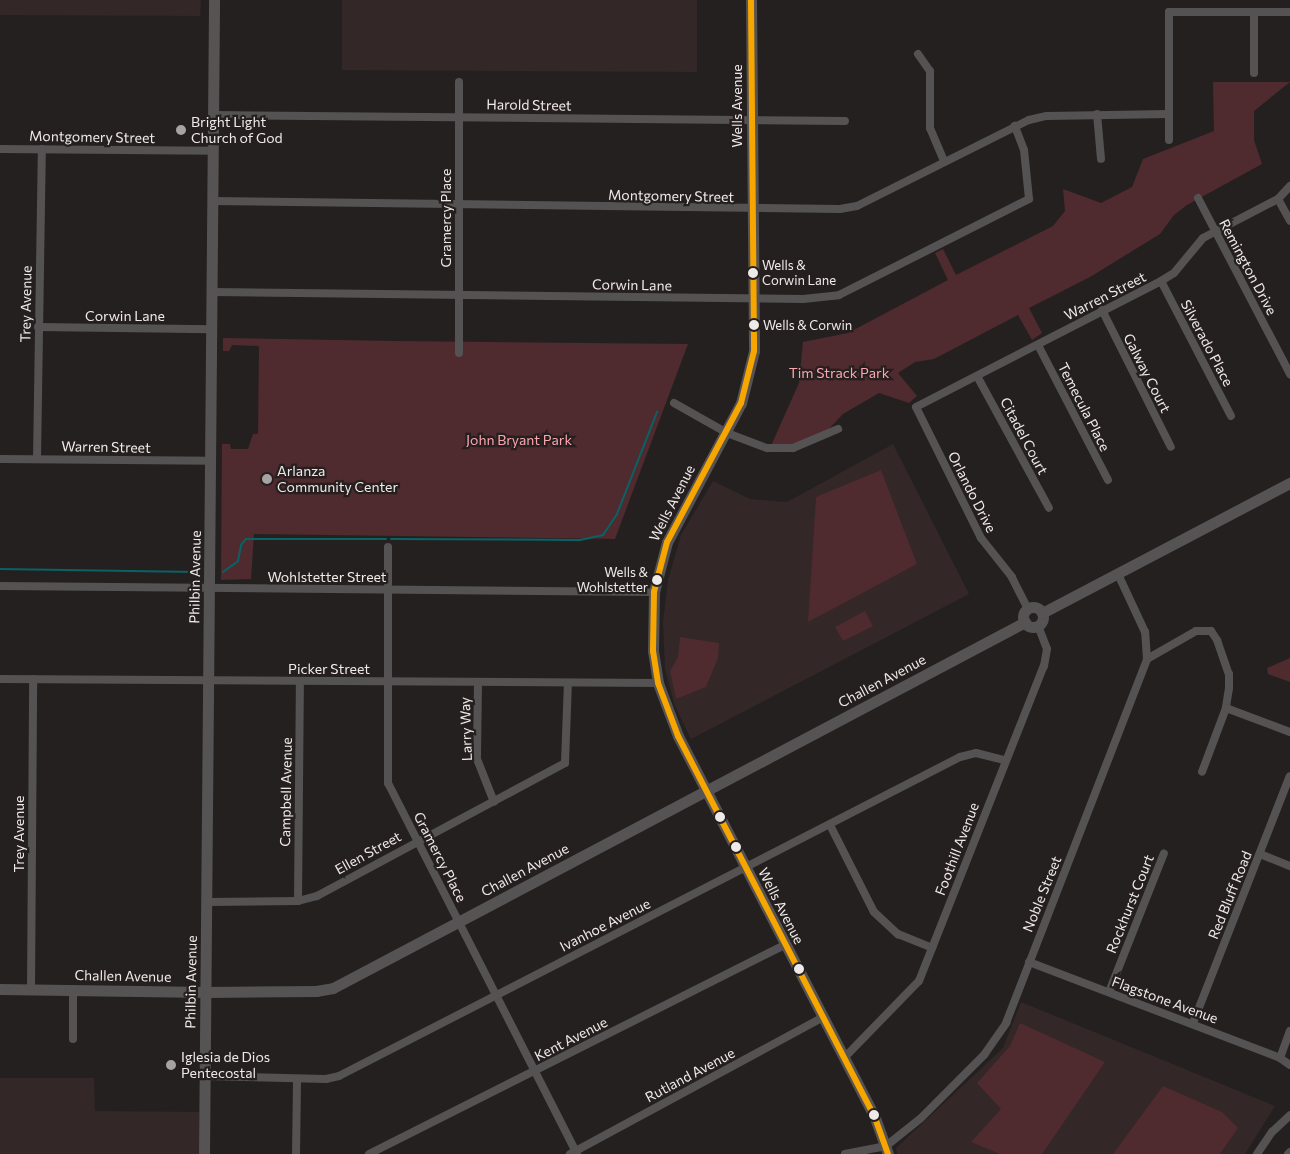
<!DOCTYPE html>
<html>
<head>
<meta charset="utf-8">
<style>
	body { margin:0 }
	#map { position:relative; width:1290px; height:1154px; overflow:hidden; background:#252020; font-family:Commissioner,sans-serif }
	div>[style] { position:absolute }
	.built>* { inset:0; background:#332727 }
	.green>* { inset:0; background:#4f2a2e }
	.stream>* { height:2px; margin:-1px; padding:0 1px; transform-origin:1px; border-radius:1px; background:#086365 }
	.street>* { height:8px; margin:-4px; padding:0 4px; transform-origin:4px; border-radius:4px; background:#545252 }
	.secondary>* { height:11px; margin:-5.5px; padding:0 5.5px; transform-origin:5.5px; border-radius:5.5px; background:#555353 }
	.secondary>.ring { margin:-5.5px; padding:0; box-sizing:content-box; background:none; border:11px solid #555353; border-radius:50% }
	.bus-1>* { height:6px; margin:-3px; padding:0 3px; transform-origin:3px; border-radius:3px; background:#f7a600 }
	.dots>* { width:14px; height:14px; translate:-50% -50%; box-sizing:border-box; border:2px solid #261f1f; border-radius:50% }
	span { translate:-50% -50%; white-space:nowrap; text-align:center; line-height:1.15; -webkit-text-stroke:4.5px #261f1f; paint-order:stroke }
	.bus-label { font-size:13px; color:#efeaea }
	.left { translate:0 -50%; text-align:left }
	.right { translate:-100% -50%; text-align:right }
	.street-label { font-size:14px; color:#efeaea }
	.poi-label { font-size:14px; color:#efeaea }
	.park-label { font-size:14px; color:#fca5ae }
</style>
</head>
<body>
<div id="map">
	<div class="built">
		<i style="clip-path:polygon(0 0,201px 0,200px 16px,0 15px)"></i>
		<i style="clip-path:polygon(342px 0,697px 0,697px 72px,342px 70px)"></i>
		<i style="clip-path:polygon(893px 444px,969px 594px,691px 739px,674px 704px,665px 668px,663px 622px,668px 580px,681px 535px,713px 481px,750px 499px,787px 502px)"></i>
		<i style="clip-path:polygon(1021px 1002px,1275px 1106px,1245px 1154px,897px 1154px,896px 1148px,1003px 1048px)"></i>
		<i style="clip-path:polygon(0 1078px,94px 1078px,95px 1111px,199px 1112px,199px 1154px,0 1154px)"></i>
	</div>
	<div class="green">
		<i style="clip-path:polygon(1213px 82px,1290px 82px,1254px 111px,1254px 140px,1262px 164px,1187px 205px,1174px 215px,1160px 234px,1090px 277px,1029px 308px,1042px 333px,1032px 340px,1018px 315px,934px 359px,915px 362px,898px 373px,917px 396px,909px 403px,879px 393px,843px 414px,827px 431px,805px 442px,770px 448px,799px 383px,803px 342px,848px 333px,948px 280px,935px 253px,943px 249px,956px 275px,1053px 226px,1065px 211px,1063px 189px,1101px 203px,1132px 187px,1143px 159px,1214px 131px)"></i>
		<i style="clip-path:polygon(223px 338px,394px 341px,688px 344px,615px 539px,254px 534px,251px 579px,221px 580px,222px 444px,230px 444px,231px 449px,248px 449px,253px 434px,258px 434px,259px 346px,232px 345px,229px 351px,223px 351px)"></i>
		<i style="clip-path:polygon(881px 470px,917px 564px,808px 622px,816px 497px)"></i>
		<i style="clip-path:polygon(865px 611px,873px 626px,843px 641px,835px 627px)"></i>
		<i style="clip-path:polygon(680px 637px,719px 643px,718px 658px,706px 687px,676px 699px,670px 671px,678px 657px)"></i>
		<i style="clip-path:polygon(1290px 658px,1290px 682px,1268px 674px,1267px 668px)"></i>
		<i style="clip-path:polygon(1020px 1023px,1105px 1062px,1042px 1154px,1000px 1154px,971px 1142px,1001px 1109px,977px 1083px,1010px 1046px)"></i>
		<i style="clip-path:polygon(1163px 1086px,1222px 1112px,1238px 1128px,1220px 1154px,1113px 1154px)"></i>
	</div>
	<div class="stream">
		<i style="left:391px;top:539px;width:189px;rotate:0.3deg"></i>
		<i style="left:580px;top:540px;width:24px;rotate:-12deg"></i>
		<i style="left:603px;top:535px;width:25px;rotate:-56deg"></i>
		<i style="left:617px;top:514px;width:110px;rotate:-68.6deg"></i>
		<i style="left:0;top:569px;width:196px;rotate:0.9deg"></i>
		<i style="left:223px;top:572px;width:19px;rotate:-36deg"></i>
		<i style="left:238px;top:561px;width:16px;rotate:-79deg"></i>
		<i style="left:241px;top:545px;width:8px;rotate:-50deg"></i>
		<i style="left:246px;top:539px;width:140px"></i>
	</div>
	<div class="street">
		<i style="left:918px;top:54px;width:21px;rotate:55deg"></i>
		<i style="left:930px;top:71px;width:57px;rotate:90deg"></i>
		<i style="left:930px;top:128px;width:36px;rotate:67deg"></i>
		<i style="left:1254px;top:73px;width:61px;rotate:-90deg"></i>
		<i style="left:1097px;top:114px;width:45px;rotate:84.9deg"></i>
		<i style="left:213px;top:115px;width:632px;rotate:0.54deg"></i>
		<i style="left:1169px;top:140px;width:128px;rotate:-90deg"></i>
		<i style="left:1169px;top:12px;width:121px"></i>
		<i style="left:0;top:149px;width:213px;rotate:0.5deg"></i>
		<i style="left:1198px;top:198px;width:199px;rotate:62.4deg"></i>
		<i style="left:1278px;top:199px;width:25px;rotate:61deg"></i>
		<i style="left:212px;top:201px;width:628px;rotate:0.73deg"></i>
		<i style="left:840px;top:209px;width:17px;rotate:-10deg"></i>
		<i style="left:857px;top:206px;width:192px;rotate:-26.6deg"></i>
		<i style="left:1029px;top:120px;width:18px;rotate:-13deg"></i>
		<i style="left:1047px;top:116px;width:122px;rotate:-0.9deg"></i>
		<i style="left:1161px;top:281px;width:152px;rotate:62.6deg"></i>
		<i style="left:212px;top:292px;width:591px;rotate:0.68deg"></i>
		<i style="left:803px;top:299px;width:36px;rotate:-6deg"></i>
		<i style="left:839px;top:295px;width:213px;rotate:-26.8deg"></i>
		<i style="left:1029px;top:199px;width:49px;rotate:-95.8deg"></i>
		<i style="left:1024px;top:150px;width:26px;rotate:-111deg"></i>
		<i style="left:1102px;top:310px;width:153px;rotate:63.3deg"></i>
		<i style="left:38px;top:327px;width:174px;rotate:0.7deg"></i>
		<i style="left:1038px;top:345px;width:152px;rotate:62.6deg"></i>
		<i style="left:459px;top:353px;width:271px;rotate:-90deg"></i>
		<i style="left:977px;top:376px;width:150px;rotate:61.4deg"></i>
		<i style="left:674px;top:403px;width:61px;rotate:29.5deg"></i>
		<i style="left:727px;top:433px;width:43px;rotate:20.6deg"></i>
		<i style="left:767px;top:448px;width:26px"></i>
		<i style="left:793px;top:448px;width:49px;rotate:-22.9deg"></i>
		<i style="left:0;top:459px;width:212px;rotate:0.5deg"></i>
		<i style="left:37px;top:459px;width:310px;rotate:-89.1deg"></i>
		<i style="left:388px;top:547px;width:236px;rotate:90deg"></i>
		<i style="left:388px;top:783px;width:416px;rotate:63deg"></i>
		<i style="left:0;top:586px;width:654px;rotate:0.53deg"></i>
		<i style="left:1028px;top:609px;width:36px;rotate:-117deg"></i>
		<i style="left:1012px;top:577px;width:50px;rotate:-128.5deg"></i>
		<i style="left:981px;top:538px;width:146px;rotate:-116.4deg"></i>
		<i style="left:916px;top:407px;width:276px;rotate:-27.2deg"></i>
		<i style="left:1161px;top:281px;width:15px;rotate:-32deg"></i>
		<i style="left:1174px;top:273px;width:45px;rotate:-50.4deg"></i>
		<i style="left:1203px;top:238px;width:85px;rotate:-27.5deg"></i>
		<i style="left:1278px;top:199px;width:18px;rotate:-47deg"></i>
		<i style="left:1147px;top:659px;width:56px;rotate:-29.7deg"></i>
		<i style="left:1196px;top:631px;width:15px"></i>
		<i style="left:1211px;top:631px;width:11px;rotate:56deg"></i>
		<i style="left:1217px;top:640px;width:36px;rotate:71deg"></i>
		<i style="left:1229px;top:674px;width:14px;rotate:90deg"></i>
		<i style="left:1229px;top:688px;width:20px;rotate:99deg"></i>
		<i style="left:1226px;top:708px;width:68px;rotate:110.6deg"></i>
		<i style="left:0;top:679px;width:658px;rotate:0.35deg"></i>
		<i style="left:478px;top:683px;width:76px;rotate:90.8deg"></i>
		<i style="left:477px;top:759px;width:46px;rotate:68.4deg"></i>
		<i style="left:1226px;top:708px;width:68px;rotate:20.6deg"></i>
		<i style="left:830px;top:825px;width:97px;rotate:63.2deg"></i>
		<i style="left:874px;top:912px;width:33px;rotate:43deg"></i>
		<i style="left:898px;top:934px;width:37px;rotate:22deg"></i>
		<i style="left:1260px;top:854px;width:32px;rotate:22deg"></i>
		<i style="left:298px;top:901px;width:219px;rotate:-89.5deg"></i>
		<i style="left:208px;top:902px;width:90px;rotate:-0.6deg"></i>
		<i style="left:298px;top:901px;width:20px;rotate:-15deg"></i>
		<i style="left:317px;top:896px;width:281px;rotate:-28.2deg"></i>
		<i style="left:565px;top:763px;width:80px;rotate:-87.9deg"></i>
		<i style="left:1029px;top:962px;width:269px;rotate:20.9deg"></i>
		<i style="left:1280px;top:1058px;width:12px;rotate:35deg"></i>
		<i style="left:31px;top:990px;width:311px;rotate:-89.6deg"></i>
		<i style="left:1109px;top:992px;width:149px;rotate:-68.4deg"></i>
		<i style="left:1193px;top:1023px;width:265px;rotate:-68.6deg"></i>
		<i style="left:73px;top:1039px;width:48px;rotate:-90deg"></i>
		<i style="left:844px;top:1058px;width:107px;rotate:-45.8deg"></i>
		<i style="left:919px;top:981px;width:339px;rotate:-68.4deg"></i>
		<i style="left:1044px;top:666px;width:17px;rotate:-80deg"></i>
		<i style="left:1047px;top:649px;width:25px;rotate:-111deg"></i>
		<i style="left:1280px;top:1058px;width:29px;rotate:-70deg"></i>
		<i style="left:205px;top:1076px;width:121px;rotate:1.4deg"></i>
		<i style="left:326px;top:1079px;width:13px;rotate:-13deg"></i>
		<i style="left:339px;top:1076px;width:698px;rotate:-27.19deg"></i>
		<i style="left:960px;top:757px;width:16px;rotate:-14deg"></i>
		<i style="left:976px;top:753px;width:30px;rotate:14deg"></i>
		<i style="left:296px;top:1154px;width:75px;rotate:-89.2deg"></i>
		<i style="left:369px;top:1154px;width:465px;rotate:-26.7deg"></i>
		<i style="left:570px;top:1154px;width:286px;rotate:-28.4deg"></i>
		<i style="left:845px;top:1154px;width:42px;rotate:-11deg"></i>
		<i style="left:886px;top:1146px;width:43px;rotate:-38.5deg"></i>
		<i style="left:920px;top:1119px;width:91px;rotate:-45deg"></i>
		<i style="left:984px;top:1055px;width:39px;rotate:-55deg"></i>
		<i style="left:1006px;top:1023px;width:390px;rotate:-68.8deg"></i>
		<i style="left:1147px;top:659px;width:27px;rotate:-94deg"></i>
		<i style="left:1145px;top:632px;width:64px;rotate:-115deg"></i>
		<i style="left:1257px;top:1154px;width:27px;rotate:-56deg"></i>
		<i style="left:1272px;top:1132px;width:25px;rotate:-43deg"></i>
		<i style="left:1288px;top:1154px;width:3px;rotate:-45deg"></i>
	</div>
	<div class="secondary">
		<i style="left:751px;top:0;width:351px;rotate:89.5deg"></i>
		<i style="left:754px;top:351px;width:54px;rotate:104deg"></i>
		<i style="left:741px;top:403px;width:157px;rotate:118deg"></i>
		<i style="left:667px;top:542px;width:52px;rotate:104.6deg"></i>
		<i style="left:654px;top:592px;width:59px;rotate:91deg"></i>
		<i style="left:653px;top:651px;width:32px;rotate:81deg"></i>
		<i style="left:658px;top:683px;width:57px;rotate:69.3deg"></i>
		<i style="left:678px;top:736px;width:427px;rotate:62.7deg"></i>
		<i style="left:874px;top:1115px;width:41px;rotate:70.3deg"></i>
		<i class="ring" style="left:1023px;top:607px;width:9px;height:9px"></i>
		<i style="left:1042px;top:613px;width:280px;rotate:-27.7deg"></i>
		<i style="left:0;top:989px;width:206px;rotate:0.8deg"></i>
		<i style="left:206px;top:992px;width:110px;rotate:-0.5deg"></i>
		<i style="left:316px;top:991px;width:17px;rotate:-10deg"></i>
		<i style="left:333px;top:988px;width:783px;rotate:-27.87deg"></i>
		<i style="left:204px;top:1154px;width:1154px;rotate:-89.5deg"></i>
	</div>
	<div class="bus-1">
		<i style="left:751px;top:0;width:351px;rotate:89.5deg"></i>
		<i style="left:754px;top:351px;width:54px;rotate:104deg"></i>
		<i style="left:741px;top:403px;width:157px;rotate:118deg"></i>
		<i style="left:667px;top:542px;width:52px;rotate:104.6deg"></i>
		<i style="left:654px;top:592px;width:59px;rotate:91deg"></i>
		<i style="left:653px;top:651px;width:32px;rotate:81deg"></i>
		<i style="left:658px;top:683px;width:57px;rotate:69.3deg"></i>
		<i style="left:678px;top:736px;width:427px;rotate:62.7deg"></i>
		<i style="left:874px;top:1115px;width:41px;rotate:70.3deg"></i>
	</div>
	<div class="dots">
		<i style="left:181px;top:130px;background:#a8a3a3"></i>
		<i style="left:753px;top:273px;background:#efeaea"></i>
		<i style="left:754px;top:325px;background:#efeaea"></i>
		<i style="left:267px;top:479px;background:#a8a3a3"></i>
		<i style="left:657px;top:580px;background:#efeaea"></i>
		<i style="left:720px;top:817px;background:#efeaea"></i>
		<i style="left:736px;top:847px;background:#efeaea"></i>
		<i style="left:799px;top:969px;background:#efeaea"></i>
		<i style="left:171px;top:1065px;background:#a8a3a3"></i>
		<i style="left:874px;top:1115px;background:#efeaea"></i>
	</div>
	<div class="bus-label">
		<span class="left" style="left:762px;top:273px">Wells &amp;<br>Corwin Lane</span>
		<span class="left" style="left:763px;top:325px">Wells &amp; Corwin</span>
		<span class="right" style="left:648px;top:580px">Wells &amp;<br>Wohlstetter</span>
	</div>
	<div class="street-label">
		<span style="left:529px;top:105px;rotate:1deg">Harold Street</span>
		<span style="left:737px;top:106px;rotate:-90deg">Wells Avenue</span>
		<span style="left:92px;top:137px;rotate:1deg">Montgomery Street</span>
		<span style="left:671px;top:196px;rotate:1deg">Montgomery Street</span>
		<span style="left:446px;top:218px;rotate:-90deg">Gramercy Place</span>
		<span style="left:1248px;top:267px;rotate:62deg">Remington Drive</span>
		<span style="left:632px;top:285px;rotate:1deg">Corwin Lane</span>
		<span style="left:1105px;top:296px;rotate:-27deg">Warren Street</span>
		<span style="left:26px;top:304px;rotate:-89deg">Trey Avenue</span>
		<span style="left:125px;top:316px">Corwin Lane</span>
		<span style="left:1207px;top:343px;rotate:62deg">Silverado Place</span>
		<span style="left:1147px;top:373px;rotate:63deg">Galway Court</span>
		<span style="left:1084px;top:407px;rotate:63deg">Temecula Place</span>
		<span style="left:1024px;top:436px;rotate:62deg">Citadel Court</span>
		<span style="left:106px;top:447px;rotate:1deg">Warren Street</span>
		<span style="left:972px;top:492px;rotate:63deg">Orlando Drive</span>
		<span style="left:672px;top:503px;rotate:-63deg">Wells Avenue</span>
		<span style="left:195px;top:577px;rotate:-89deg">Philbin Avenue</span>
		<span style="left:327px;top:577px">Wohlstetter Street</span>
		<span style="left:329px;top:669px">Picker Street</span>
		<span style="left:882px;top:681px;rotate:-28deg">Challen Avenue</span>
		<span style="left:466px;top:729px;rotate:-92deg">Larry Way</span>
		<span style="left:286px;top:792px;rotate:-89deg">Campbell Avenue</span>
		<span style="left:19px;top:834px;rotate:-90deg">Trey Avenue</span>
		<span style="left:957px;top:849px;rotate:-69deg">Foothill Avenue</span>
		<span style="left:368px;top:853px;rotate:-29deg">Ellen Street</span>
		<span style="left:440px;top:857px;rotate:63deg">Gramercy Place</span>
		<span style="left:525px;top:870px;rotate:-28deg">Challen Avenue</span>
		<span style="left:1042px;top:894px;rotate:-68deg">Noble Street</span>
		<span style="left:1230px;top:895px;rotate:-68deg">Red Bluff Road</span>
		<span style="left:1130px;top:904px;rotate:-68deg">Rockhurst Court</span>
		<span style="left:781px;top:906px;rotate:63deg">Wells Avenue</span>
		<span style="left:605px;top:925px;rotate:-27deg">Ivanhoe Avenue</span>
		<span style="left:123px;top:976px;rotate:1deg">Challen Avenue</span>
		<span style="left:191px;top:982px;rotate:-89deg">Philbin Avenue</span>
		<span style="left:1165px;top:1000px;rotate:20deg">Flagstone Avenue</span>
		<span style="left:571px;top:1039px;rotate:-27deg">Kent Avenue</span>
		<span style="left:690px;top:1075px;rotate:-28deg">Rutland Avenue</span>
	</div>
	<div class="poi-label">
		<span class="left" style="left:191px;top:130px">Bright Light<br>Church of God</span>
		<span class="left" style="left:277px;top:479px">Arlanza<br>Community Center</span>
		<span class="left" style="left:181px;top:1065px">Iglesia de Dios<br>Pentecostal</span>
	</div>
	<div class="park-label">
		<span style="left:839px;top:373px">Tim Strack Park</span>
		<span style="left:519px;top:440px">John Bryant Park</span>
	</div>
</div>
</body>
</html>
